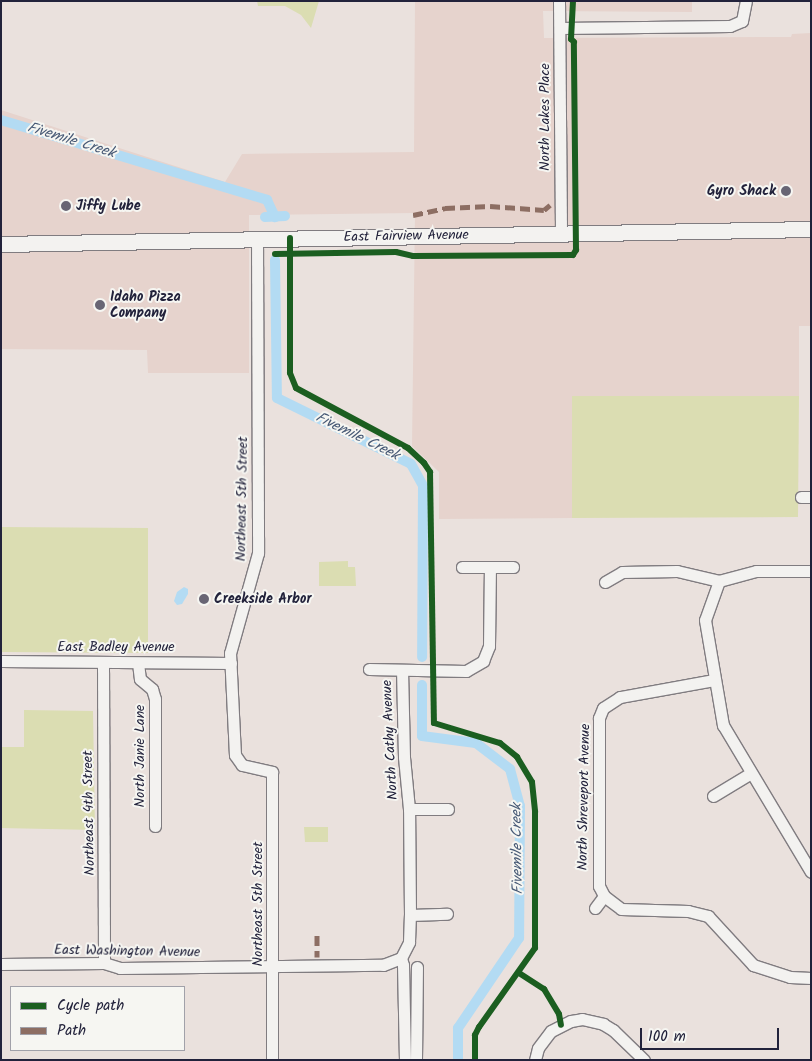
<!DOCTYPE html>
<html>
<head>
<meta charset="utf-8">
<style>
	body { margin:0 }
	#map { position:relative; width:812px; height:1061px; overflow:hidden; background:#eae1dd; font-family:Kalam,sans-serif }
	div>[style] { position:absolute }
	.built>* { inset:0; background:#e6d3cd }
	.green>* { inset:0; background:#dbddb2 }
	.water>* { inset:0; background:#b3dbf3 }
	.canal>* { height:10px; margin:-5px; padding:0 5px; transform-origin:5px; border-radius:5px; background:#b3dbf3 }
	.roads { filter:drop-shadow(1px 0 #807c80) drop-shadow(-1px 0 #807c80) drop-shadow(0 1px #807c80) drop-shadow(0 -1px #807c80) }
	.minor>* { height:11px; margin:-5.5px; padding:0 5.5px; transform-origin:5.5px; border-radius:5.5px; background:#f3f2f0 }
	.major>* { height:15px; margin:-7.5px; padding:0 7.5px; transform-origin:7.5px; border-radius:7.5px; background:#f3f2f0 }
	.quiet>* { height:5px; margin-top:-2.5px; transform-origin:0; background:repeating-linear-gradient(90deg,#8d6e63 0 10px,transparent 0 15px) }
	.cycleway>* { height:6px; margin:-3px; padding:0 3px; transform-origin:3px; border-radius:3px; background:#1b5e20 }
	.dots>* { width:14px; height:14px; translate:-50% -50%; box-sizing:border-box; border:2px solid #f6f6f2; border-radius:50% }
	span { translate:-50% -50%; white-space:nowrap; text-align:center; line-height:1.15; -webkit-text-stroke:4px #f6f6f2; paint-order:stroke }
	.street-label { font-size:14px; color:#22223b }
	.poi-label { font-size:14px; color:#22223b; font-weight:700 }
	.right { translate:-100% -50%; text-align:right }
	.left { translate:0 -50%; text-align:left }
	.water-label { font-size:15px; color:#475975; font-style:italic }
	.frame { position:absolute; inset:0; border:2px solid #22223b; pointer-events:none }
	.legend { position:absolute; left:10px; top:986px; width:175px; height:65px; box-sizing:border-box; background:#f6f6f2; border:1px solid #a1a1a9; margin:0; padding:6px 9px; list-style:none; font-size:15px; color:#22223b }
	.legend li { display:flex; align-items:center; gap:10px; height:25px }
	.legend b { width:25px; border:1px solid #a1a1a9 }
	.scale { position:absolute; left:640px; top:1028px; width:139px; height:22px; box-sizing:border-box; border:2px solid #22223b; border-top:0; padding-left:6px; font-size:15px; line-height:18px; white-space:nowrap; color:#22223b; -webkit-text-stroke:4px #f6f6f2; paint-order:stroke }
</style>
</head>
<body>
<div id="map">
	<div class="built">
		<i style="clip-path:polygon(415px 1px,692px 1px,692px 12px,543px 11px,544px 38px,791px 37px,792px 34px,811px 33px,811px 326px,799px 326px,799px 396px,572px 396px,572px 518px,439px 519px,439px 472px,412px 446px,415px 213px,249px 215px,249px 373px,148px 373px,147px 350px,1px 349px,1px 110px,225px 182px,242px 154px,414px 152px)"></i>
	</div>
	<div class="green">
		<i style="clip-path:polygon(257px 1px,319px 1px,311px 28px,301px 15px,285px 6px,258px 6px)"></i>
		<i style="clip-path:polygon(572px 396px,799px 396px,798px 517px,572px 518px)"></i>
		<i style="clip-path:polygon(1px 527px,148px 528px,148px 653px,1px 652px)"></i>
		<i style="clip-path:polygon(348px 561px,348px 567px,355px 567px,356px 586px,319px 586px,319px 562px)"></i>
		<i style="clip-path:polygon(24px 710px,93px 711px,95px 830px,1px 828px,1px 747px,24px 747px)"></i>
		<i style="clip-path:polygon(304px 827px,328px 827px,328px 842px,305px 842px)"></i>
	</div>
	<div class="water">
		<i style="clip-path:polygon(184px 587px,188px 589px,188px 594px,182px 604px,177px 605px,174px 601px,177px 592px)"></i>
	</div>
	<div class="canal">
		<i style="left:1px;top:120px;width:278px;rotate:16.7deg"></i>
		<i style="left:267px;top:200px;width:19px;rotate:65deg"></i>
		<i style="left:265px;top:217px;width:20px;rotate:-3deg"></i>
		<i style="left:275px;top:260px;width:138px;rotate:89.2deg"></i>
		<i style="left:277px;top:398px;width:149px;rotate:26.2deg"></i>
		<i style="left:411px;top:464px;width:25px;rotate:61deg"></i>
		<i style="left:423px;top:486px;width:171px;rotate:90.3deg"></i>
		<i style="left:422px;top:685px;width:51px;rotate:90deg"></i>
		<i style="left:422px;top:736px;width:54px;rotate:7.4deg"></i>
		<i style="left:476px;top:743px;width:43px;rotate:37.4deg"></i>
		<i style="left:510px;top:769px;width:38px;rotate:75deg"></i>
		<i style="left:520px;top:806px;width:132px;rotate:90.4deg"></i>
		<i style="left:519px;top:938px;width:109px;rotate:124.1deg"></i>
		<i style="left:458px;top:1028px;width:32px;rotate:90deg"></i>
	</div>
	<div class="roads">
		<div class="minor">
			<i style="left:559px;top:1px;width:232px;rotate:89.5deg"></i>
			<i style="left:560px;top:28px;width:170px;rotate:-0.7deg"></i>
			<i style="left:730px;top:26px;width:13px;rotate:-23deg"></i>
			<i style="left:742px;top:21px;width:20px;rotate:-79deg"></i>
			<i style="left:257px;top:238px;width:315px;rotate:89.8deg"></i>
			<i style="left:258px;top:553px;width:104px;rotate:105.6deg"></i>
			<i style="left:230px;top:653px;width:102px;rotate:87.2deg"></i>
			<i style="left:235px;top:755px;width:12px;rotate:55deg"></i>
			<i style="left:242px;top:765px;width:31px;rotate:13deg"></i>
			<i style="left:272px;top:772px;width:288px;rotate:90deg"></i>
			<i style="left:801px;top:497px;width:10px"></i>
			<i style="left:462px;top:567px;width:51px"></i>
			<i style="left:811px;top:571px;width:55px;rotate:180deg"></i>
			<i style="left:756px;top:571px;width:38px;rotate:165deg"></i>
			<i style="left:719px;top:581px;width:41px;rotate:109.7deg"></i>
			<i style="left:705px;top:620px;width:107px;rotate:80.3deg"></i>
			<i style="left:723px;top:725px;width:171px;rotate:59.1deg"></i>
			<i style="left:605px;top:582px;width:20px;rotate:-30deg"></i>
			<i style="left:622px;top:572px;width:55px;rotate:-1deg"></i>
			<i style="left:677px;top:571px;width:43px;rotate:13.4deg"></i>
			<i style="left:1px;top:661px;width:230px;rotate:0.5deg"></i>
			<i style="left:103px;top:663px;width:300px;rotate:89.8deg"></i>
			<i style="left:138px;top:663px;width:16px;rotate:83deg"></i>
			<i style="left:140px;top:679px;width:16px;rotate:40deg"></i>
			<i style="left:152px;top:689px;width:10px;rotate:73deg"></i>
			<i style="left:155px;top:699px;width:127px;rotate:90deg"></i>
			<i style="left:369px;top:669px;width:97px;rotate:1.2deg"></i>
			<i style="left:466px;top:671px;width:20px;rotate:-30deg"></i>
			<i style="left:483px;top:661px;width:16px;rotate:-68deg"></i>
			<i style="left:489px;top:646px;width:79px;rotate:-89.3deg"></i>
			<i style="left:714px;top:680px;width:96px;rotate:169.7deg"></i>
			<i style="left:620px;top:697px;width:20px;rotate:147deg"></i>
			<i style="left:603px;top:708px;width:11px;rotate:112deg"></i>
			<i style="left:599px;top:718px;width:168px;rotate:90deg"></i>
			<i style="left:599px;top:886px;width:11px;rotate:63deg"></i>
			<i style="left:604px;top:896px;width:21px;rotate:37deg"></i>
			<i style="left:621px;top:909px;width:67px;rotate:1.7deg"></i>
			<i style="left:688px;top:911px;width:21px;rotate:14deg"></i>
			<i style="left:708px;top:916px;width:67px;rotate:47.4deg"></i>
			<i style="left:753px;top:965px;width:39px;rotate:18deg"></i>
			<i style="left:790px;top:977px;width:21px;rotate:3deg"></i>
			<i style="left:713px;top:796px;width:44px;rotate:-31.2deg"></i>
			<i style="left:409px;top:809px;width:39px"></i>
			<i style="left:595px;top:908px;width:15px;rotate:-53deg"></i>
			<i style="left:410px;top:915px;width:37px;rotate:-2deg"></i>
			<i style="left:401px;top:958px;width:7px;rotate:74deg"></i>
			<i style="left:403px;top:965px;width:95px;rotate:88.8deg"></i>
			<i style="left:1px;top:964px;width:103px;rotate:-0.6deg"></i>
			<i style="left:104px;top:963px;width:17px;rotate:17deg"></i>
			<i style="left:120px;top:968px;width:263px;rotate:-0.7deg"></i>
			<i style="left:383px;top:965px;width:19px;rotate:-21deg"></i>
			<i style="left:401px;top:958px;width:18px;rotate:-63deg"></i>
			<i style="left:409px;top:942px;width:27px;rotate:-88deg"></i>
			<i style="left:410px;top:915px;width:106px;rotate:-90.5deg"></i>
			<i style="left:409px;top:809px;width:52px;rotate:-95.5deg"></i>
			<i style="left:404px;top:757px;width:87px;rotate:-91.3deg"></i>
			<i style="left:416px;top:1060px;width:93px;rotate:-89.4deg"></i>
			<i style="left:535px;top:1060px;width:12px;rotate:-76deg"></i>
			<i style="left:538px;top:1048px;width:21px;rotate:-53deg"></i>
			<i style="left:551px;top:1031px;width:22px;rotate:-27deg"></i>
			<i style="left:571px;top:1021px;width:11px;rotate:-10deg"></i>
			<i style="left:582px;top:1019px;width:22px;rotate:13deg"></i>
			<i style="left:603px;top:1024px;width:12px;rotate:31deg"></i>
			<i style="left:613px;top:1030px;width:43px;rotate:44.1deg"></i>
		</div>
		<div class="major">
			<i style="left:1px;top:244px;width:810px;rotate:-1.06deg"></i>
		</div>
	</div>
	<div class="quiet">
		<i style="left:413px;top:215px;width:33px;rotate:-12deg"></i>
		<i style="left:445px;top:208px;width:45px;rotate:-2.5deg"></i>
		<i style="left:490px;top:206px;width:54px;rotate:4.2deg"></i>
		<i style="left:544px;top:210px;width:8px;rotate:-40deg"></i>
		<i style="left:317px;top:935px;width:22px;rotate:90deg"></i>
	</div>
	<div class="cycleway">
		<i style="left:290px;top:238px;width:135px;rotate:90deg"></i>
		<i style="left:290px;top:373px;width:16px;rotate:68deg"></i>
		<i style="left:296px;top:388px;width:127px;rotate:28.2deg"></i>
		<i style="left:408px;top:448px;width:22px;rotate:43deg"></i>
		<i style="left:424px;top:463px;width:11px;rotate:56deg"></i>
		<i style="left:430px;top:472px;width:251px;rotate:89.1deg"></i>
		<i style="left:434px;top:723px;width:69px;rotate:16.9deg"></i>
		<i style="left:500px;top:743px;width:22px;rotate:39deg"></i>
		<i style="left:517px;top:757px;width:29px;rotate:59deg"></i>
		<i style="left:532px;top:782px;width:30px;rotate:84deg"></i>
		<i style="left:535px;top:812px;width:136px;rotate:90deg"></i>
		<i style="left:535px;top:948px;width:97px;rotate:125.3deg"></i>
		<i style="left:479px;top:1027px;width:9px;rotate:117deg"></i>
		<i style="left:475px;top:1035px;width:25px;rotate:90deg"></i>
		<i style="left:275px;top:254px;width:121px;rotate:-0.9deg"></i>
		<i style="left:396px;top:252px;width:17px;rotate:13deg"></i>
		<i style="left:413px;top:256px;width:160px;rotate:-0.4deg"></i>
		<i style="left:573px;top:255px;width:6px;rotate:-59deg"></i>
		<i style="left:576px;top:250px;width:208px;rotate:-90.6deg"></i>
		<i style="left:574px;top:42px;width:4px;rotate:-135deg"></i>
		<i style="left:571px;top:39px;width:38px;rotate:-87deg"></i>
		<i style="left:519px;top:973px;width:30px;rotate:33deg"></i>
		<i style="left:544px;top:989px;width:29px;rotate:59deg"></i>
		<i style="left:559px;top:1014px;width:11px;rotate:80deg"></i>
	</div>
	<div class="dots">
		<i style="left:786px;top:191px;background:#686574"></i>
		<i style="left:66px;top:206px;background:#686574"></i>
		<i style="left:100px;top:305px;background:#686574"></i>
		<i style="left:204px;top:599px;background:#686574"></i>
	</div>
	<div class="street-label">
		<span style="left:545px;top:117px;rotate:-90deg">North Lakes Place</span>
		<span style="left:406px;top:236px;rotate:-1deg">East Fairview Avenue</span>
		<span style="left:242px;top:499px;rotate:-89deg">Northeast 5th Street</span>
		<span style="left:116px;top:647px">East Badley Avenue</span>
		<span style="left:390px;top:740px;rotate:-93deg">North Cathy Avenue</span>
		<span style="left:140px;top:756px;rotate:-90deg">North Janie Lane</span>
		<span style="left:584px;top:797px;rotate:-89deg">North Shreveport Avenue</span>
		<span style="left:89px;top:813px;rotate:-91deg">Northeast 4th Street</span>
		<span style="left:258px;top:904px;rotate:-90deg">Northeast 5th Street</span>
		<span style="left:127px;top:951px;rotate:1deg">East Washington Avenue</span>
	</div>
	<div class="poi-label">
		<span class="right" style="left:776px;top:191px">Gyro Shack</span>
		<span class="left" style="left:76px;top:206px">Jiffy Lube</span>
		<span class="left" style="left:110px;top:305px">Idaho Pizza<br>Company</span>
		<span class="left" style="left:214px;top:599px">Creekside Arbor</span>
	</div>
	<div class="water-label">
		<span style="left:71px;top:141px;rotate:17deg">Fivemile Creek</span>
		<span style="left:357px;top:437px;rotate:26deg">Fivemile Creek</span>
		<span style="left:518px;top:849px;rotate:-91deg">Fivemile Creek</span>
	</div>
	<div class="frame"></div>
	<ul class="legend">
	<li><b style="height:6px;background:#1b5e20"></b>Cycle path</li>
	<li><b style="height:6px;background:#8d6e63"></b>Path</li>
	</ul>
	<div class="scale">100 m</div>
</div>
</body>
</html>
